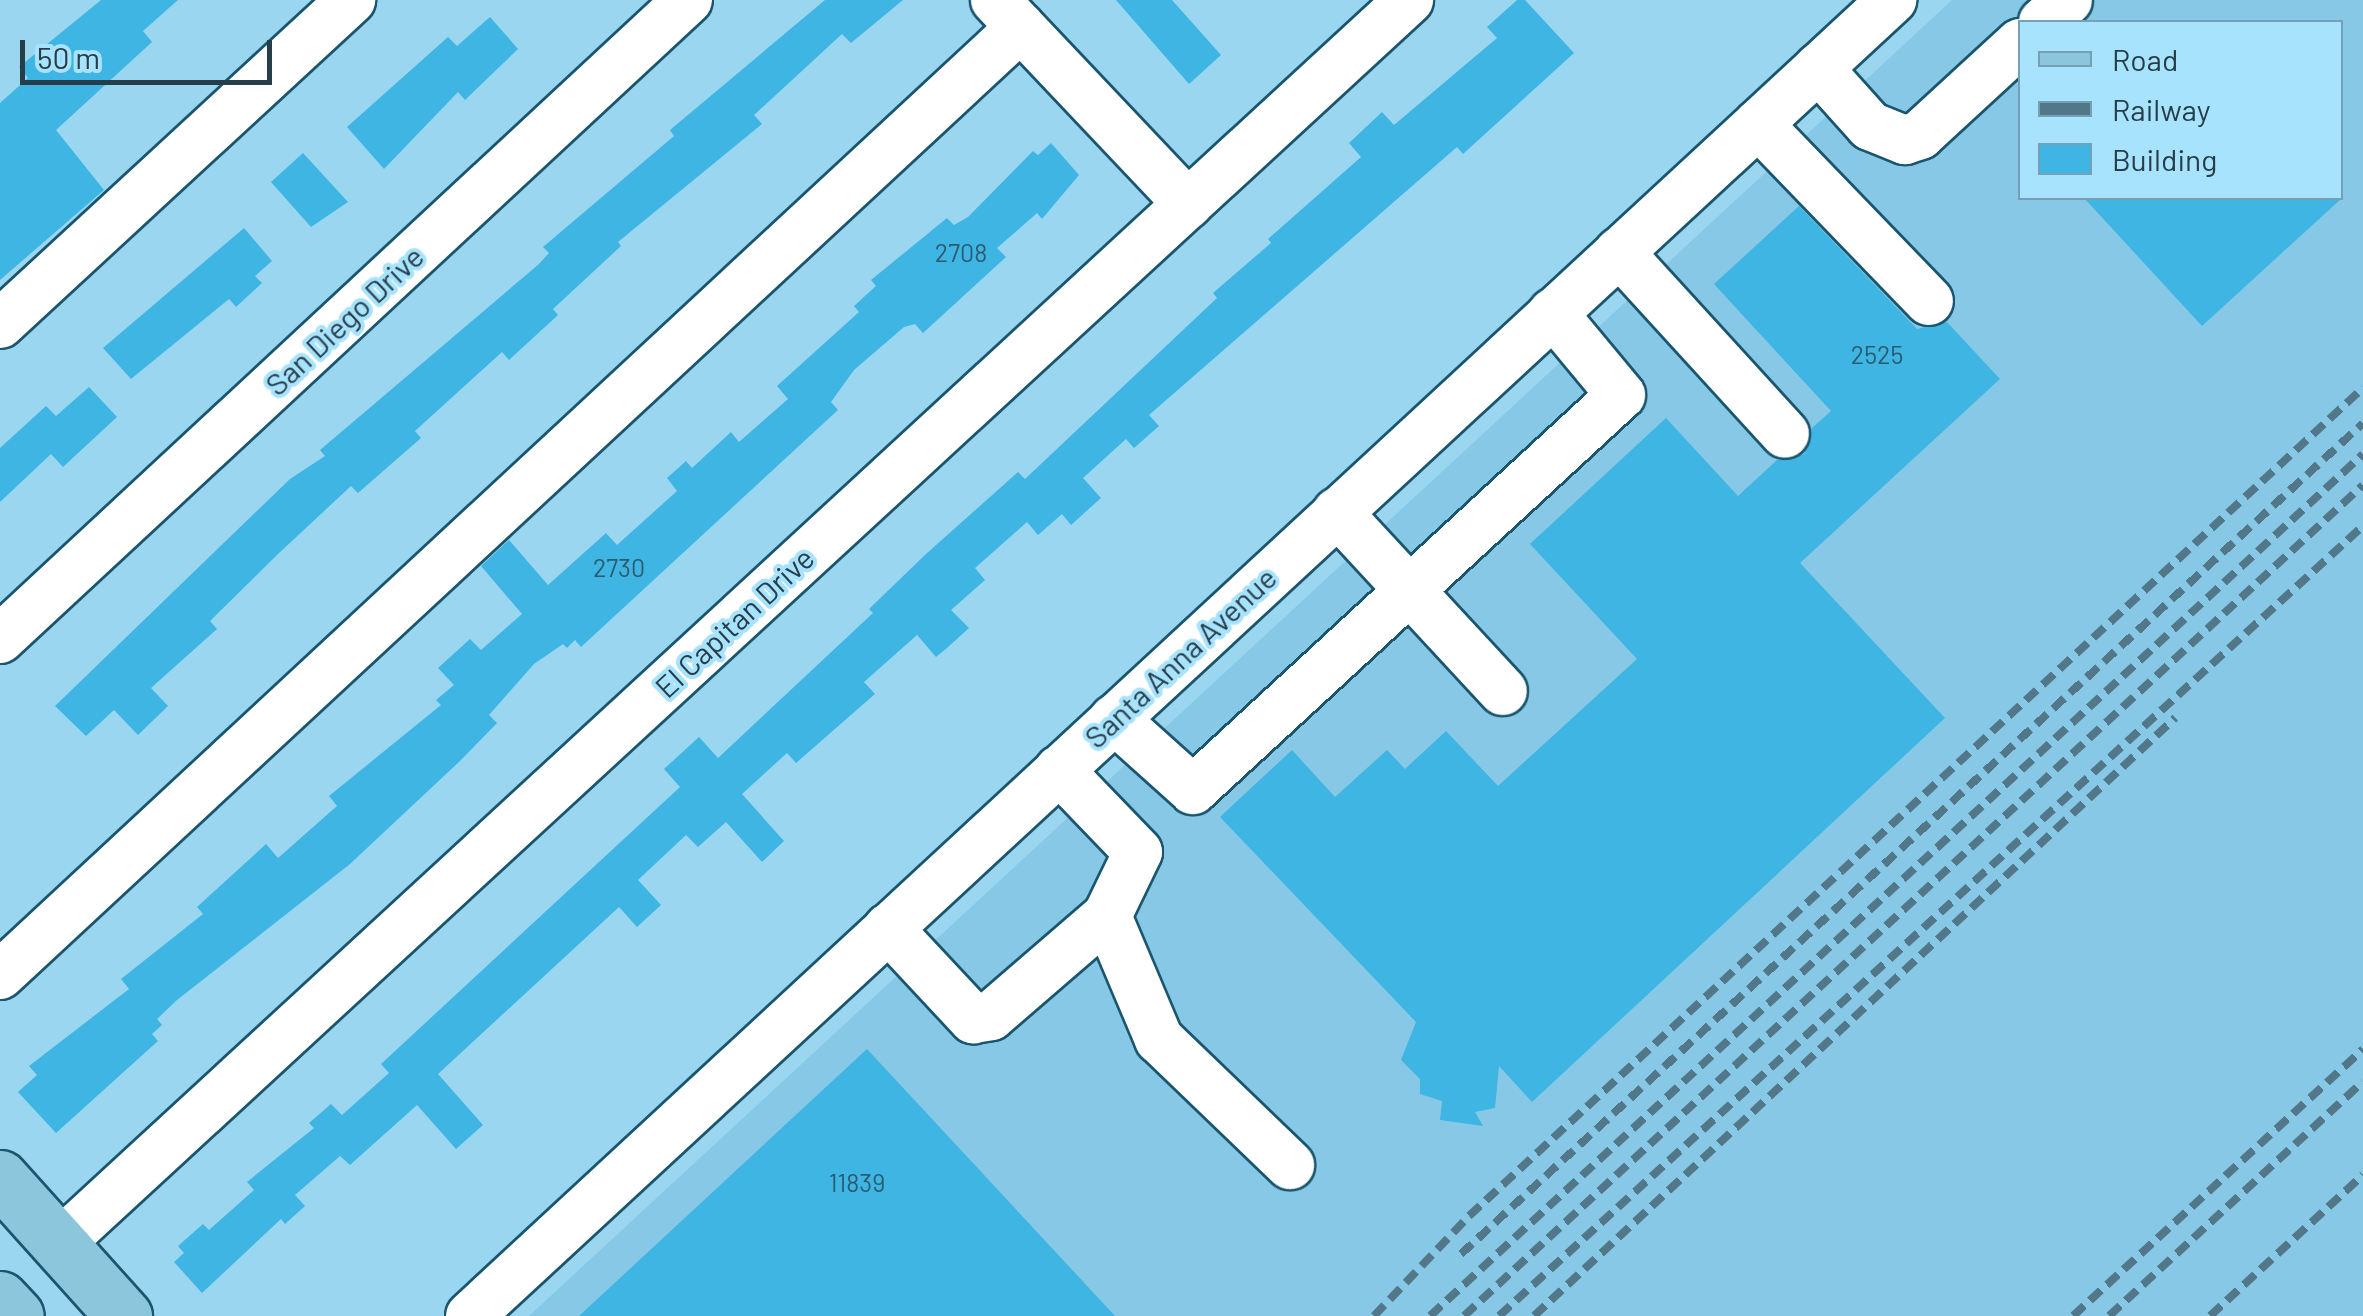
<!DOCTYPE html>
<html>
<head>
<meta charset="utf-8">
<style>
	body { margin:0 }
	#map { position:relative; width:2363px; height:1316px; overflow:hidden; background:#9bd6f1; font-family:Barlow,sans-serif }
	div>[style] { position:absolute }
	.built>* { inset:0; background:#87c8e6 }
	.building>* { inset:0; background:#3eb5e3 }
	.roads { filter:drop-shadow(2px 0 #1a566d) drop-shadow(-2px 0 #1a566d) drop-shadow(0 2px #1a566d) drop-shadow(0 -2px #1a566d) }
	.minor>* { height:48px; margin:-24px; padding:0 24px; transform-origin:24px; border-radius:24px; background:#fff }
	.major>* { height:55px; margin:-27.5px; padding:0 27.5px; transform-origin:27.5px; border-radius:27.5px; background:#8cc6dd }
	.rail>* { height:8px; margin-top:-4px; transform-origin:0; background:repeating-linear-gradient(90deg,#527788 0 15px,transparent 0 23px) }
	span { translate:-50% -50%; white-space:nowrap; text-align:center; line-height:1.15; -webkit-text-stroke:8px #a8e3fe; paint-order:stroke }
	.number-label { font-size:25px; color:#2c5c70 }
	.number-label span { -webkit-text-stroke-width:0 }
	.street-label { font-size:30px; color:#263e49 }
	.legend { position:absolute; left:2018px; top:20px; width:325px; height:180px; box-sizing:border-box; background:#a8e3fe; border:2px solid #74a1b6; margin:0; padding:12px 18px; list-style:none; font-size:30px; color:#263e49 }
	.legend li { display:flex; align-items:center; gap:20px; height:50px }
	.legend b { width:50px; border:2px solid #74a1b6 }
	.scale { position:absolute; left:20px; top:40px; width:252px; height:45px; box-sizing:border-box; border:5px solid #263e49; border-top:0; padding-left:12px; font-size:30px; line-height:35px; white-space:nowrap; color:#263e49; -webkit-text-stroke:8px #a8e3fe; paint-order:stroke }
</style>
</head>
<body>
<div id="map">
	<div class="built">
		<i style="clip-path:polygon(evenodd,1952px 0,2363px 0,2363px 1316px,529px 1316px,1952px 0,2020px 22px,2340px 22px,2340px 198px,2020px 198px,2020px 22px)"></i>
	</div>
	<div class="building">
		<i style="clip-path:polygon(101px 0,178px 0,143px 31px,152px 42px,56px 130px,104px 190px,0 280px,0 103px,28px 78px,19px 67px)"></i>
		<i style="clip-path:polygon(825px 0,903px 0,851px 43px,842px 34px,754px 115px,762px 124px,618px 242px,621px 246px,553px 309px,558px 315px,509px 360px,502px 352px,415px 431px,421px 438px,358px 493px,351px 486px,278px 554px,210px 621px,217px 629px,151px 688px,168px 706px,138px 735px,114px 710px,86px 736px,55px 706px,290px 479px,325px 456px,320px 450px,539px 264px,549px 253px,543px 247px,674px 136px,670px 130px)"></i>
		<i style="clip-path:polygon(1116px 0,1172px 0,1221px 55px,1189px 84px)"></i>
		<i style="clip-path:polygon(1517px 0,1525px 0,1574px 53px,1463px 154px,1457px 147px,1149px 415px,1159px 426px,1134px 448px,1126px 439px,1083px 478px,1101px 498px,1071px 525px,1062px 514px,1038px 535px,1027px 522px,975px 568px,985px 580px,951px 610px,969px 628px,947px 648px,936px 657px,917px 635px,864px 682px,875px 694px,796px 763px,787px 753px,742px 794px,784px 841px,762px 862px,726px 822px,698px 847px,686px 835px,638px 880px,661px 905px,637px 927px,619px 907px,438px 1074px,483px 1125px,456px 1149px,417px 1105px,350px 1165px,340px 1156px,295px 1195px,305px 1206px,285px 1224px,281px 1219px,202px 1293px,174px 1262px,184px 1253px,178px 1246px,203px 1224px,209px 1230px,254px 1190px,247px 1182px,314px 1128px,309px 1123px,331px 1104px,342px 1115px,389px 1073px,381px 1064px,680px 787px,664px 769px,699px 737px,718px 758px,873px 613px,869px 609px,926px 554px,1018px 472px,1025px 479px,1217px 298px,1213px 293px,1271px 243px,1268px 239px,1361px 157px,1349px 143px,1382px 112px,1394px 125px,1497px 38px,1487px 27px)"></i>
		<i style="clip-path:polygon(490px 17px,518px 49px,465px 100px,458px 92px,384px 169px,347px 127px,448px 37px,457px 46px)"></i>
		<i style="clip-path:polygon(1051px 143px,1079px 175px,1042px 219px,1037px 213px,997px 248px,1006px 257px,923px 333px,915px 324px,904px 327px,854px 370px,831px 402px,838px 410px,581px 647px,575px 640px,567px 648px,563px 644px,534px 664px,489px 715px,497px 723px,460px 761px,350px 864px,177px 1000px,157px 1019px,162px 1025px,152px 1034px,158px 1041px,56px 1133px,18px 1092px,37px 1075px,29px 1066px,129px 989px,121px 979px,203px 914px,197px 907px,266px 844px,278px 858px,337px 806px,329px 796px,441px 705px,436px 700px,454px 685px,438px 668px,470px 639px,481px 650px,522px 614px,481px 566px,509px 540px,548px 585px,606px 533px,617px 545px,677px 491px,667px 478px,686px 461px,692px 468px,731px 432px,739px 442px,788px 399px,777px 386px,859px 312px,854px 306px,876px 286px,871px 280px,947px 218px,954px 225px,968px 217px,1033px 151px,1038px 155px)"></i>
		<i style="clip-path:polygon(303px 153px,348px 202px,311px 227px,271px 182px)"></i>
		<i style="clip-path:polygon(2084px 198px,2342px 198px,2202px 326px)"></i>
		<i style="clip-path:polygon(1799px 206px,1917px 329px,1947px 322px,2000px 379px,1800px 563px,1945px 718px,1532px 1102px,1499px 1066px,1495px 1108px,1475px 1112px,1483px 1126px,1440px 1120px,1442px 1101px,1420px 1094px,1420px 1079px,1401px 1060px,1416px 1022px,1220px 817px,1292px 750px,1335px 797px,1387px 750px,1405px 769px,1446px 731px,1498px 786px,1637px 659px,1530px 544px,1666px 418px,1738px 496px,1777px 460px,1804px 454px,1812px 428px,1831px 411px,1714px 284px)"></i>
		<i style="clip-path:polygon(244px 228px,272px 261px,255px 276px,262px 283px,236px 307px,229px 299px,131px 379px,103px 348px)"></i>
		<i style="clip-path:polygon(89px 387px,117px 417px,63px 467px,51px 454px,0 502px,0 448px,46px 406px,56px 416px)"></i>
		<i style="clip-path:polygon(867px 1049px,1115px 1316px,579px 1316px)"></i>
	</div>
	<div class="roads">
		<div class="minor">
			<i style="left:995px;top:0;width:281px;rotate:46.6deg"></i>
			<i style="left:2043px;top:22px;width:33px;rotate:-41deg"></i>
			<i style="left:1818px;top:68px;width:78px;rotate:48.1deg"></i>
			<i style="left:1870px;top:126px;width:38px;rotate:22deg"></i>
			<i style="left:1905px;top:140px;width:16px;rotate:-18deg"></i>
			<i style="left:1920px;top:135px;width:136px;rotate:-42.6deg"></i>
			<i style="left:1758px;top:124px;width:246px;rotate:46deg"></i>
			<i style="left:1619px;top:252px;width:246px;rotate:47.6deg"></i>
			<i style="left:0;top:324px;width:478px;rotate:-42.7deg"></i>
			<i style="left:1337px;top:512px;width:244px;rotate:47.2deg"></i>
			<i style="left:0;top:639px;width:939px;rotate:-42.89deg"></i>
			<i style="left:1114px;top:719px;width:106px;rotate:41.9deg"></i>
			<i style="left:1193px;top:790px;width:582px;rotate:-42.7deg"></i>
			<i style="left:1621px;top:395px;width:107px;rotate:-129.7deg"></i>
			<i style="left:1107px;top:916px;width:134px;rotate:67.1deg"></i>
			<i style="left:1159px;top:1039px;width:182px;rotate:43.9deg"></i>
			<i style="left:888px;top:928px;width:125px;rotate:47deg"></i>
			<i style="left:973px;top:1019px;width:18px;rotate:-9deg"></i>
			<i style="left:991px;top:1016px;width:153px;rotate:-40.8deg"></i>
			<i style="left:1107px;top:916px;width:71px;rotate:-64.2deg"></i>
			<i style="left:1138px;top:852px;width:114px;rotate:-133.9deg"></i>
			<i style="left:0;top:975px;width:1393px;rotate:-42.88deg"></i>
			<i style="left:59px;top:1244px;width:1836px;rotate:-42.66deg"></i>
			<i style="left:470px;top:1316px;width:1938px;rotate:-42.78deg"></i>
		</div>
		<div class="major">
			<i style="left:0;top:1178px;width:186px;rotate:48.1deg"></i>
			<i style="left:0;top:1299px;width:23px;rotate:47deg"></i>
		</div>
	</div>
	<div class="rail">
		<i style="left:1461px;top:1254px;width:1226px;rotate:-42.65deg"></i>
		<i style="left:1374px;top:1316px;width:138px;rotate:-46.5deg"></i>
		<i style="left:1469px;top:1216px;width:1219px;rotate:-42.81deg"></i>
		<i style="left:1430px;top:1316px;width:1270px;rotate:-42.73deg"></i>
		<i style="left:1464px;top:1316px;width:1224px;rotate:-42.75deg"></i>
		<i style="left:1499px;top:1316px;width:1171px;rotate:-42.44deg"></i>
		<i style="left:1534px;top:1316px;width:877px;rotate:-43.01deg"></i>
		<i style="left:2073px;top:1316px;width:394px;rotate:-42.6deg"></i>
		<i style="left:2109px;top:1316px;width:345px;rotate:-42.7deg"></i>
		<i style="left:2210px;top:1316px;width:208px;rotate:-42.7deg"></i>
	</div>
	<div class="number-label">
		<span style="left:961px;top:252px">2708</span>
		<span style="left:1877px;top:354px">2525</span>
		<span style="left:619px;top:567px">2730</span>
		<span style="left:857px;top:1182px">11839</span>
	</div>
	<div class="street-label">
		<span style="left:344px;top:320px;rotate:-43deg">San Diego Drive</span>
		<span style="left:734px;top:622px;rotate:-43deg">El Capitan Drive</span>
		<span style="left:1180px;top:657px;rotate:-43deg">Santa Anna Avenue</span>
	</div>
	<ul class="legend">
	<li><b style="height:12px;background:#8cc6dd"></b>Road</li>
	<li><b style="height:12px;background:#527788"></b>Railway</li>
	<li><b style="height:28px;background:#3eb5e3"></b>Building</li>
	</ul>
	<div class="scale">50 m</div>
</div>
</body>
</html>
